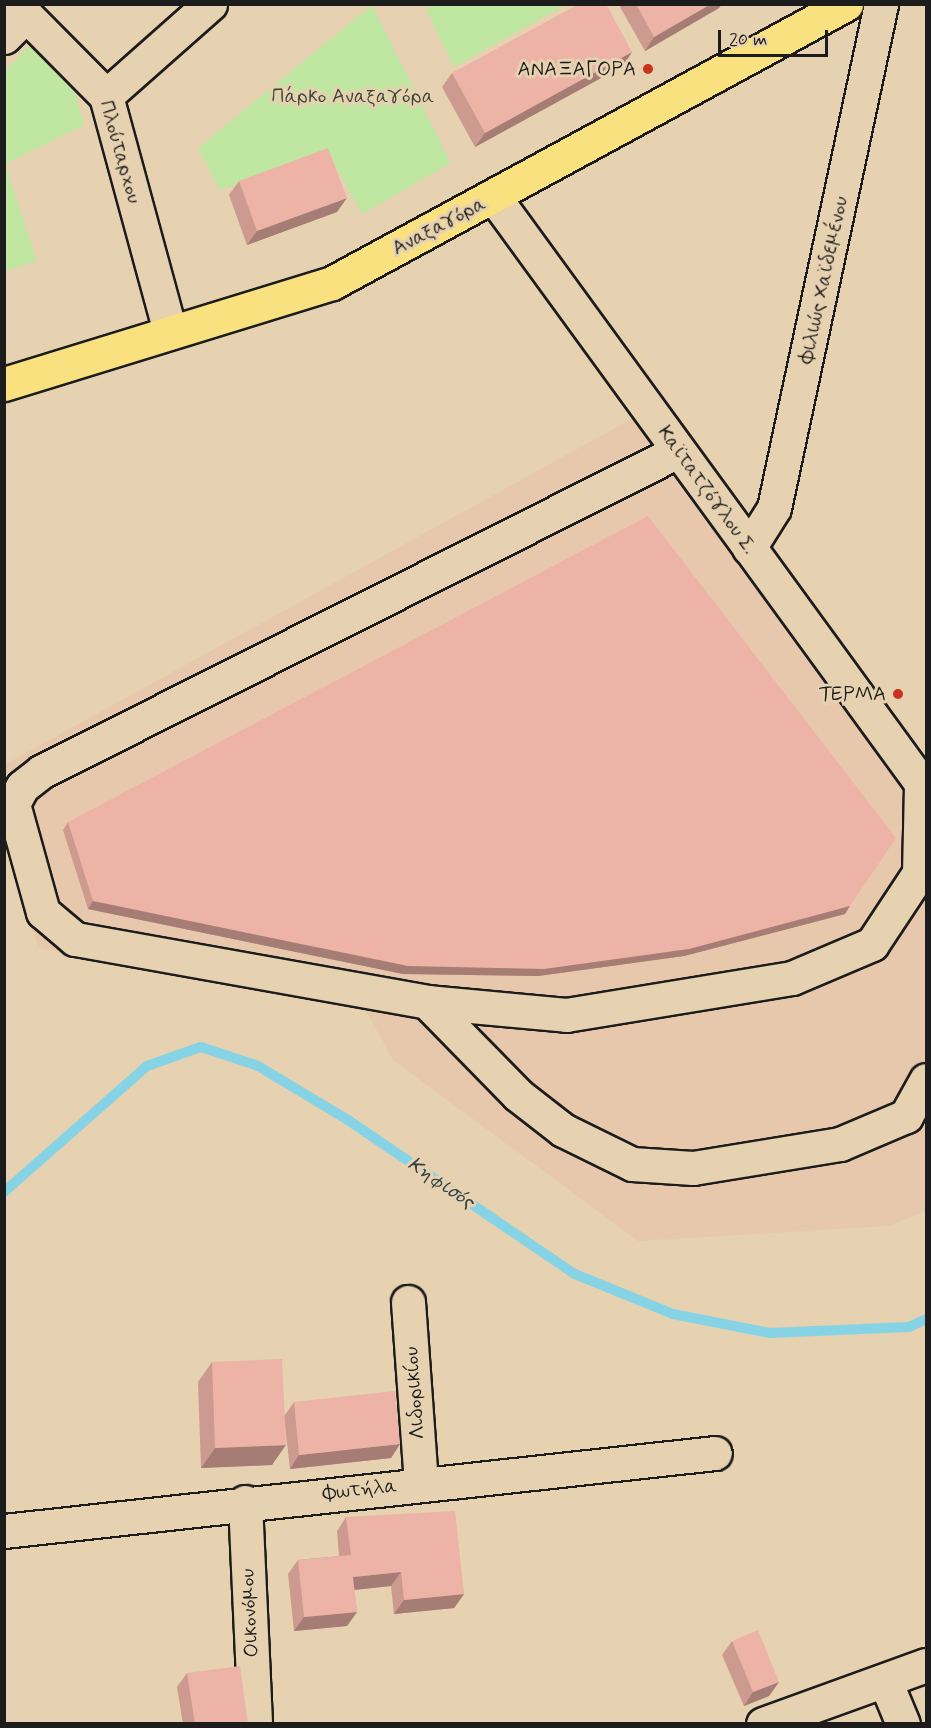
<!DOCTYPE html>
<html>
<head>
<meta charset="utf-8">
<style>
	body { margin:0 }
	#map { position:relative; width:931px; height:1728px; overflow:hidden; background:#e6d1b0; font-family:Mynerve,sans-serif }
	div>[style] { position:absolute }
	.built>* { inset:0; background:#e8c8ad }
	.green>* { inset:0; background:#c0e7a2 }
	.stream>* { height:10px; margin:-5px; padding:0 5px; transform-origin:5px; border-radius:5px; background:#87d3e6 }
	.roads { filter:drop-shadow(2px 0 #1c1c1c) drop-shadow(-2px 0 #1c1c1c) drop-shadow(0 2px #1c1c1c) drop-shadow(0 -2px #1c1c1c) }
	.minor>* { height:33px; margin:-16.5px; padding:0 16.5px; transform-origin:16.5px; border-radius:16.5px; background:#e6d1b0 }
	.major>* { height:33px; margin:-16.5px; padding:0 16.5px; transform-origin:16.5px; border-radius:16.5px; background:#fae180 }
	.wall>* { inset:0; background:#cc9a8f }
	.shaded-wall>* { inset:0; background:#a67d74 }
	.building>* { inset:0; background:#edb3a6 }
	.dots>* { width:16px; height:16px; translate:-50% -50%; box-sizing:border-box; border:3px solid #e6d1b0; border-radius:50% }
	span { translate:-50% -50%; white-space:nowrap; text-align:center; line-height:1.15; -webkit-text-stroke:6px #e6d1b0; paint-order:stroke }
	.poi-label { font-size:20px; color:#1c1c1c }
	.right { translate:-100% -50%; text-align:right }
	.park-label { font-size:20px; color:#3d4537 }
	.street-label { font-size:20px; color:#1c1c1c }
	.water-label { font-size:21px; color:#314144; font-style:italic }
	.frame { position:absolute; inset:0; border:6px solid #1c1c1c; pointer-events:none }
	.scale { position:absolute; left:718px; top:30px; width:110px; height:27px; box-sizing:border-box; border:3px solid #1c1c1c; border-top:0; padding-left:8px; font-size:18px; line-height:21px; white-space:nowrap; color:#1c1c1c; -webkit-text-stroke:4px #e6d1b0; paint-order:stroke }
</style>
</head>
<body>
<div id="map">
	<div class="built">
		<i style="clip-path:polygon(637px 416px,926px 802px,926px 1211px,888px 1226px,638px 1241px,393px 1060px,366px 1011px,38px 948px,5px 839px,4px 765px)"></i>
	</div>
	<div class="green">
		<i style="clip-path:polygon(372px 5px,451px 163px,362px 214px,326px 149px,220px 190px,198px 148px)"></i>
		<i style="clip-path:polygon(432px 5px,432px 4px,565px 5px,454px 67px,426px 10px)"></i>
		<i style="clip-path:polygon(32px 43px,74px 89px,84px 125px,5px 164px,37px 261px,5px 271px,5px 71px)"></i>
	</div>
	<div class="stream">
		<i style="left:4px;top:1192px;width:191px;rotate:-41.4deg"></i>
		<i style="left:147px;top:1066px;width:57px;rotate:-19.4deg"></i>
		<i style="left:201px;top:1047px;width:60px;rotate:18.4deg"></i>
		<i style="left:258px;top:1066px;width:105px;rotate:31deg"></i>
		<i style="left:348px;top:1120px;width:274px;rotate:34.2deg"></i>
		<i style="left:575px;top:1274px;width:106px;rotate:22.2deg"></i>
		<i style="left:673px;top:1314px;width:99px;rotate:11.1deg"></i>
		<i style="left:770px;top:1333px;width:139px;rotate:-2.5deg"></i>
		<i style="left:909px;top:1327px;width:19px;rotate:-25deg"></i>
	</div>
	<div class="roads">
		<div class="minor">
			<i style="left:15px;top:4px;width:129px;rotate:45.3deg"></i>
			<i style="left:106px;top:96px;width:245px;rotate:74.8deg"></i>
			<i style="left:4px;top:37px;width:31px;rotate:-45deg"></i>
			<i style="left:106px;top:96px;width:139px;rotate:-41.5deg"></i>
			<i style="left:494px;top:197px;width:725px;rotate:53.92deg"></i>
			<i style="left:678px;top:451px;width:713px;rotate:153.26deg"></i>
			<i style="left:41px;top:772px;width:24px;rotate:142deg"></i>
			<i style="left:22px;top:787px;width:19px;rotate:118deg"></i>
			<i style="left:13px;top:804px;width:112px;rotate:74.5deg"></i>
			<i style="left:43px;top:912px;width:42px;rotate:40.2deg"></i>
			<i style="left:75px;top:939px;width:358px;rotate:10.1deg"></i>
			<i style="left:427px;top:1002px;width:140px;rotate:5.3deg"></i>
			<i style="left:566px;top:1015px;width:229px;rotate:-9.3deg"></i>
			<i style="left:792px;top:978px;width:87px;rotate:-23deg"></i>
			<i style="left:872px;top:944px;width:85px;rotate:-56.5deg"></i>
			<i style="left:919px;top:873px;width:90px;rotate:-88.7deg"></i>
			<i style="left:749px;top:548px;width:47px;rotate:-58deg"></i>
			<i style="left:774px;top:508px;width:515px;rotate:-78.01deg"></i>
			<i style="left:427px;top:1002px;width:130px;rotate:45.6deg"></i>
			<i style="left:518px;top:1095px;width:57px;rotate:37.9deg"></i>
			<i style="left:563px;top:1130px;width:77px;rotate:26.2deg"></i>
			<i style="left:632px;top:1164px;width:61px;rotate:3.8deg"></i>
			<i style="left:693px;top:1168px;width:149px;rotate:-9.3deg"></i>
			<i style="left:840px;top:1144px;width:72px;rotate:-23deg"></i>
			<i style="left:906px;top:1116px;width:41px;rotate:-60.9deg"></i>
			<i style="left:408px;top:1302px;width:182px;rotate:85.9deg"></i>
			<i style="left:245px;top:1502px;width:222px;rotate:87.4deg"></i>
			<i style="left:4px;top:1531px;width:715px;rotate:-6.26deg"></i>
			<i style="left:886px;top:1683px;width:44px;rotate:67.5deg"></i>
			<i style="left:763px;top:1724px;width:173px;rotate:-19.9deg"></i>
		</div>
		<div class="major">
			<i style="left:4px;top:384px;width:343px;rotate:-17.1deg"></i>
			<i style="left:332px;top:283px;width:585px;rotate:-28.49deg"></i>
		</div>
	</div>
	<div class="wall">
		<i style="clip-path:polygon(622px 4px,722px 4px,719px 8px,645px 51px,620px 7px)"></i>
		<i style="clip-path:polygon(632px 52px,623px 66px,475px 147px,442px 87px,452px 73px)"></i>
		<i style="clip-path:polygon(239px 181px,337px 212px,247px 245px,229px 195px)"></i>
		<i style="clip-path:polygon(68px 822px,845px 914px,684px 956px,538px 976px,403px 974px,88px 909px,63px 830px)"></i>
		<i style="clip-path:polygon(212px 1362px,285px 1415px,294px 1402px,400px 1444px,391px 1458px,290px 1469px,285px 1426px,272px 1465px,201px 1468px,198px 1382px)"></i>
		<i style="clip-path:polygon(346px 1517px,464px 1594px,454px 1608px,394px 1614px,391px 1586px,354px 1590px,357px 1612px,347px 1626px,294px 1631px,288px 1574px,298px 1560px,339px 1556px,337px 1531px)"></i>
		<i style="clip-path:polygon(732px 1641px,779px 1682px,769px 1696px,744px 1706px,722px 1655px)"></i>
		<i style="clip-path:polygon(187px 1673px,248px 1724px,183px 1724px,177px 1687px)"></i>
	</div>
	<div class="shaded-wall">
		<i style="clip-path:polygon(711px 4px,722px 4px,719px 8px,645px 51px,654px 37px)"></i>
		<i style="clip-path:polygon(632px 52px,623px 66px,475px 147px,485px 133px)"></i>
		<i style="clip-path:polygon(347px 198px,337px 212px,247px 245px,257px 231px)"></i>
		<i style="clip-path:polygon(93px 901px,850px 906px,845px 914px,684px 956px,538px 976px,403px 974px,88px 909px)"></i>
		<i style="clip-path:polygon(400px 1444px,391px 1458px,290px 1469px,299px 1455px)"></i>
		<i style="clip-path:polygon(286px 1445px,272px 1465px,201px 1468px,215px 1448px)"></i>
		<i style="clip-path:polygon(401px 1572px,391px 1586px,343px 1591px,353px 1577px)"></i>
		<i style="clip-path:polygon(464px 1594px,454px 1608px,394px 1614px,404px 1600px)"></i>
		<i style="clip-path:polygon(357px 1612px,347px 1626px,294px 1631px,304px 1617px)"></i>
		<i style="clip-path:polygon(779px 1682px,769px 1696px,744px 1706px,753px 1692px)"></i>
	</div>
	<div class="building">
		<i style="clip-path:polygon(579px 4px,606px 4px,632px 52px,485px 133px,452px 73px)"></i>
		<i style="clip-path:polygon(636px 4px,711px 4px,654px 37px)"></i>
		<i style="clip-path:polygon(328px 148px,347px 198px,257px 231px,239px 181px)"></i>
		<i style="clip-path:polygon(648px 516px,896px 838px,850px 906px,689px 949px,544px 969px,408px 966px,93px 901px,68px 822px)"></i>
		<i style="clip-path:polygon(282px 1359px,286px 1445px,215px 1448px,212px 1362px)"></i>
		<i style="clip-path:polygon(395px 1391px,400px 1444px,299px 1455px,294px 1402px)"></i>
		<i style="clip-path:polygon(455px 1511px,464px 1594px,404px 1600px,401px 1572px,353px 1577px,357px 1612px,304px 1617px,298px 1560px,351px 1555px,346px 1517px)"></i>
		<i style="clip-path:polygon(758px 1630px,779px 1682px,753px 1692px,732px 1641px)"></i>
		<i style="clip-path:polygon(240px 1666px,248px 1724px,195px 1724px,187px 1673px)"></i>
	</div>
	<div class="dots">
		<i style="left:648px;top:69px;background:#c8321e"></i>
		<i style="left:898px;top:694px;background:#c8321e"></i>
	</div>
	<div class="poi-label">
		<span class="right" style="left:636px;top:69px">ΑΝΑΞΑΓΟΡΑ</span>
		<span class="right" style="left:886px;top:694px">ΤΕΡΜΑ</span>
	</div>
	<div class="park-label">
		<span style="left:353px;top:96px">Πάρκο Αναξαγόρα</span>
	</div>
	<div class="street-label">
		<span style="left:120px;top:152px;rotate:74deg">Πλούταρχου</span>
		<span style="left:439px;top:226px;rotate:-28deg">Αναξαγόρα</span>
		<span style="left:824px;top:280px;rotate:-78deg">Φιλιώς Χαϊδεμένου</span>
		<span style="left:707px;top:490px;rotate:54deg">Καϊτατζόγλου Σ.</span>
		<span style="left:415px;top:1393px;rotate:-94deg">Λιδορικίου</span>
		<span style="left:360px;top:1490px;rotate:-6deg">Φωτήλα</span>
		<span style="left:250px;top:1613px;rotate:-93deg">Οικονόμου</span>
	</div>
	<div class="water-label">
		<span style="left:441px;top:1183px;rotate:34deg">Κηφισός</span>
	</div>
	<div class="frame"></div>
	<div class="scale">20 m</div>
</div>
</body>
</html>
